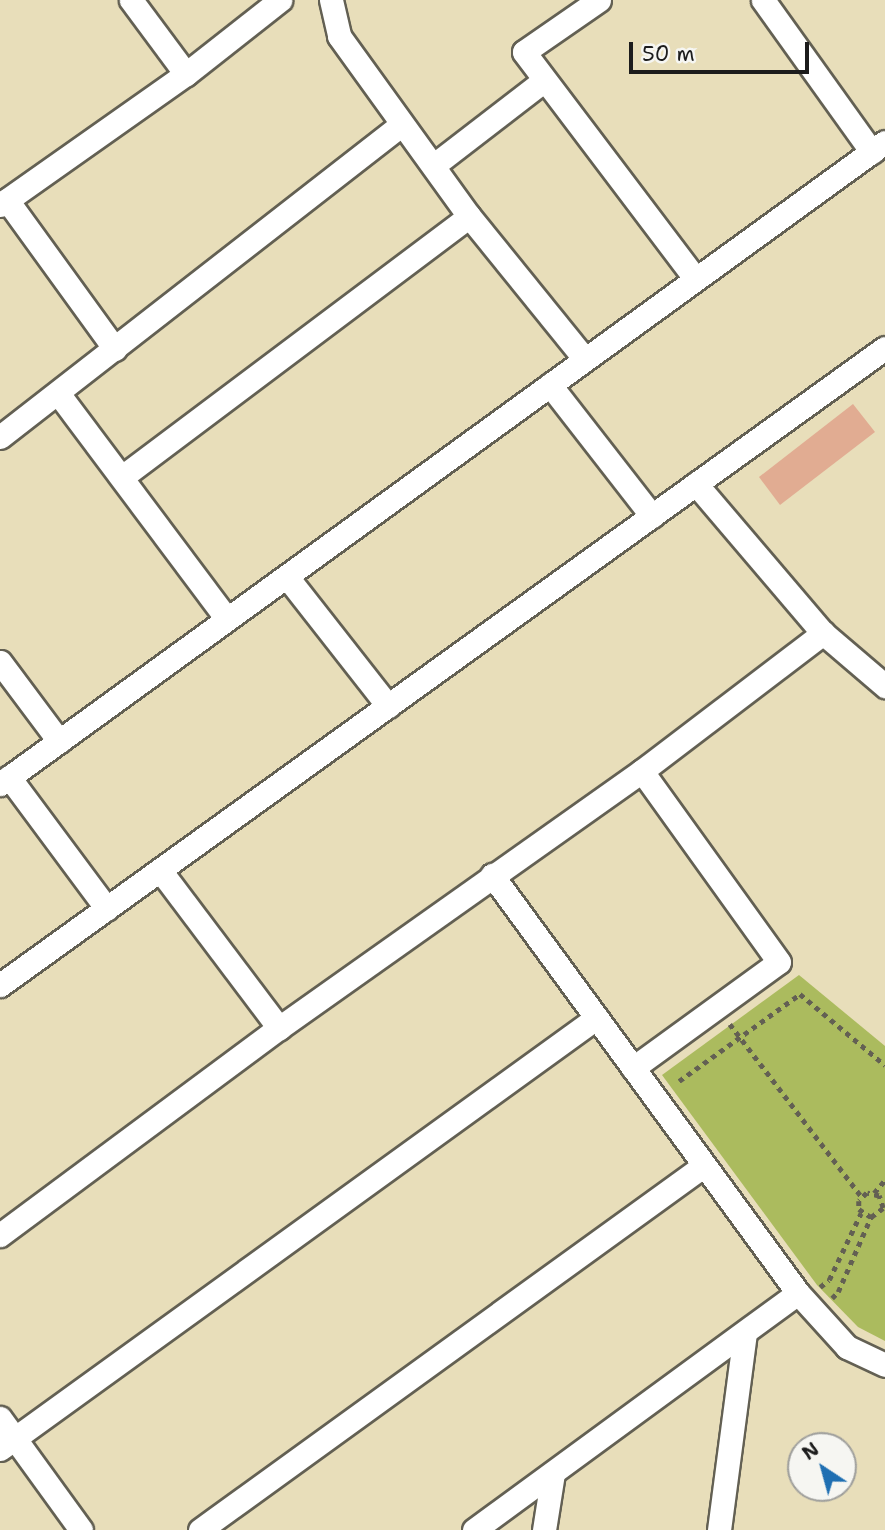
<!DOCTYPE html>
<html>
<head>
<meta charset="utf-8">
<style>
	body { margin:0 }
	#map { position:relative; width:885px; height:1530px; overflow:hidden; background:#e8deba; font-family:"Shantell Sans",sans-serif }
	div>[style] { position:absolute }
	.green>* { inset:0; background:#abbb5e }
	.building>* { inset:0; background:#e1ac92 }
	.path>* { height:4.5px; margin-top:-2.25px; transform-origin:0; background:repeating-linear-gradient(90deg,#636053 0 5px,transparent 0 10px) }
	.roads { filter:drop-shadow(2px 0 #636053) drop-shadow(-2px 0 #636053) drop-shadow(0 2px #636053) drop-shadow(0 -2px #636053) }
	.minor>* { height:23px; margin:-11.5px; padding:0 11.5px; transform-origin:11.5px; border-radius:11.5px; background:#fff }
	span { translate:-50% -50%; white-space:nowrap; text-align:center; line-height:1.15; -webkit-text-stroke:5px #f6f6f2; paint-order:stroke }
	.north { position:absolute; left:787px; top:1432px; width:70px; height:70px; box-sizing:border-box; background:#f6f6f2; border:2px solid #9f9f9c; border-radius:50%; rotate:324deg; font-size:19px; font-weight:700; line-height:28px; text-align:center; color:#1c1c1c }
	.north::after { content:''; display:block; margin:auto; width:24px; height:32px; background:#1f6fb2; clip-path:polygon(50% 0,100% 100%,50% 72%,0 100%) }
	.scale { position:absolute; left:629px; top:42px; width:180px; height:32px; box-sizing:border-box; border:4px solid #1c1c1c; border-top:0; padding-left:9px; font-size:21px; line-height:24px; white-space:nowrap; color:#1c1c1c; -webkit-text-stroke:5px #f6f6f2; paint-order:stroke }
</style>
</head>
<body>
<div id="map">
	<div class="green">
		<i style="clip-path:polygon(799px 975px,885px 1046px,885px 1341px,858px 1327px,817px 1285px,662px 1075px)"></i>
	</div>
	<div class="building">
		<i style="clip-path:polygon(853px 404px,875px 432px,780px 505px,759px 477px)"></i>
	</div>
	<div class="path">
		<i style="left:730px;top:1024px;width:218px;rotate:52.7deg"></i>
		<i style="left:679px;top:1081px;width:149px;rotate:-35.7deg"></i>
		<i style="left:800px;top:994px;width:111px;rotate:39.9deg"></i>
		<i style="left:874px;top:1193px;width:17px;rotate:-50deg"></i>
		<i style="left:820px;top:1287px;width:11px;rotate:-38deg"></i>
		<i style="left:829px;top:1280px;width:74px;rotate:-64.5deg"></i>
		<i style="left:832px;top:1298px;width:8px;rotate:-45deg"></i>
		<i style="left:838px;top:1292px;width:82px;rotate:-66.3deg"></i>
		<i style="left:871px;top:1217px;width:15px;rotate:-37deg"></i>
		<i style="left:883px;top:1208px;width:13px;rotate:-108deg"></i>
		<i style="left:879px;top:1196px;width:12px;rotate:-166deg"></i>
		<i style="left:867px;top:1193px;width:11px;rotate:135deg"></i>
		<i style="left:859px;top:1201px;width:8px;rotate:90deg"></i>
		<i style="left:859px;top:1209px;width:14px;rotate:34deg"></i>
	</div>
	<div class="roads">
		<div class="minor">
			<i style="left:131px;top:0;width:92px;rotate:53.4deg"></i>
			<i style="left:331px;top:0;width:37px;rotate:77deg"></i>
			<i style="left:339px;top:36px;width:222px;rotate:54.2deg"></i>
			<i style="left:469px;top:216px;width:184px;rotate:51deg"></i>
			<i style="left:599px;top:0;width:91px;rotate:145.3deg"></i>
			<i style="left:524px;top:52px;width:283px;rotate:52.9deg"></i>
			<i style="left:763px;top:0;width:187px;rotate:54.4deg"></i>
			<i style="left:434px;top:165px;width:138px;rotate:-37.6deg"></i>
			<i style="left:7px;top:200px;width:184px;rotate:54.1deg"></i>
			<i style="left:0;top:205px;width:228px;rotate:-35.2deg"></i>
			<i style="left:186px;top:74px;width:120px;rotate:-38.2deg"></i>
			<i style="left:550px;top:385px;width:166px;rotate:52.1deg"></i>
			<i style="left:58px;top:393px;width:282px;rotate:53.2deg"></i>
			<i style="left:0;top:437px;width:509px;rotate:-37.9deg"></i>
			<i style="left:122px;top:477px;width:434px;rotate:-36.9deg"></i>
			<i style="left:696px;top:484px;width:196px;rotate:49.6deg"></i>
			<i style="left:823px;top:633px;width:82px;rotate:40.5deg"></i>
			<i style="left:287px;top:577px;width:164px;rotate:51.9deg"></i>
			<i style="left:0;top:662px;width:99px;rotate:53.2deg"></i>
			<i style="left:9px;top:777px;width:164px;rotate:53.4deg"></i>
			<i style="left:0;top:784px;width:1093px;rotate:-35.96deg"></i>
			<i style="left:160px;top:870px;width:198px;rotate:53deg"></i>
			<i style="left:492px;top:875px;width:518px;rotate:53.79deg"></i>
			<i style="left:798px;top:1293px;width:73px;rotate:47.8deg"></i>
			<i style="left:847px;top:1347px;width:42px;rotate:25.3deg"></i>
			<i style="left:0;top:985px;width:1090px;rotate:-35.75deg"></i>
			<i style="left:633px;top:1068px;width:180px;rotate:-36deg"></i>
			<i style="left:779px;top:962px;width:235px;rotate:-125.7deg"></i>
			<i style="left:0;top:1235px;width:347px;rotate:-36.6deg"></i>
			<i style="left:279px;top:1028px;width:445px;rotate:-35.3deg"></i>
			<i style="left:642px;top:771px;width:228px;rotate:-37.3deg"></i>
			<i style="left:0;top:1418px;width:138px;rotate:54.1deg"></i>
			<i style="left:0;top:1449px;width:736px;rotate:-35.87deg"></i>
			<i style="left:200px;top:1530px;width:621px;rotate:-35.89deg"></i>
			<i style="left:474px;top:1530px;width:401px;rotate:-36.2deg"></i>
			<i style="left:544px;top:1530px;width:58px;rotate:-81deg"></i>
			<i style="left:719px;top:1530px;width:199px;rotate:-82.5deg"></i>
		</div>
	</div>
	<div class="north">N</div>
	<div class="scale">50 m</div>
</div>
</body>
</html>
